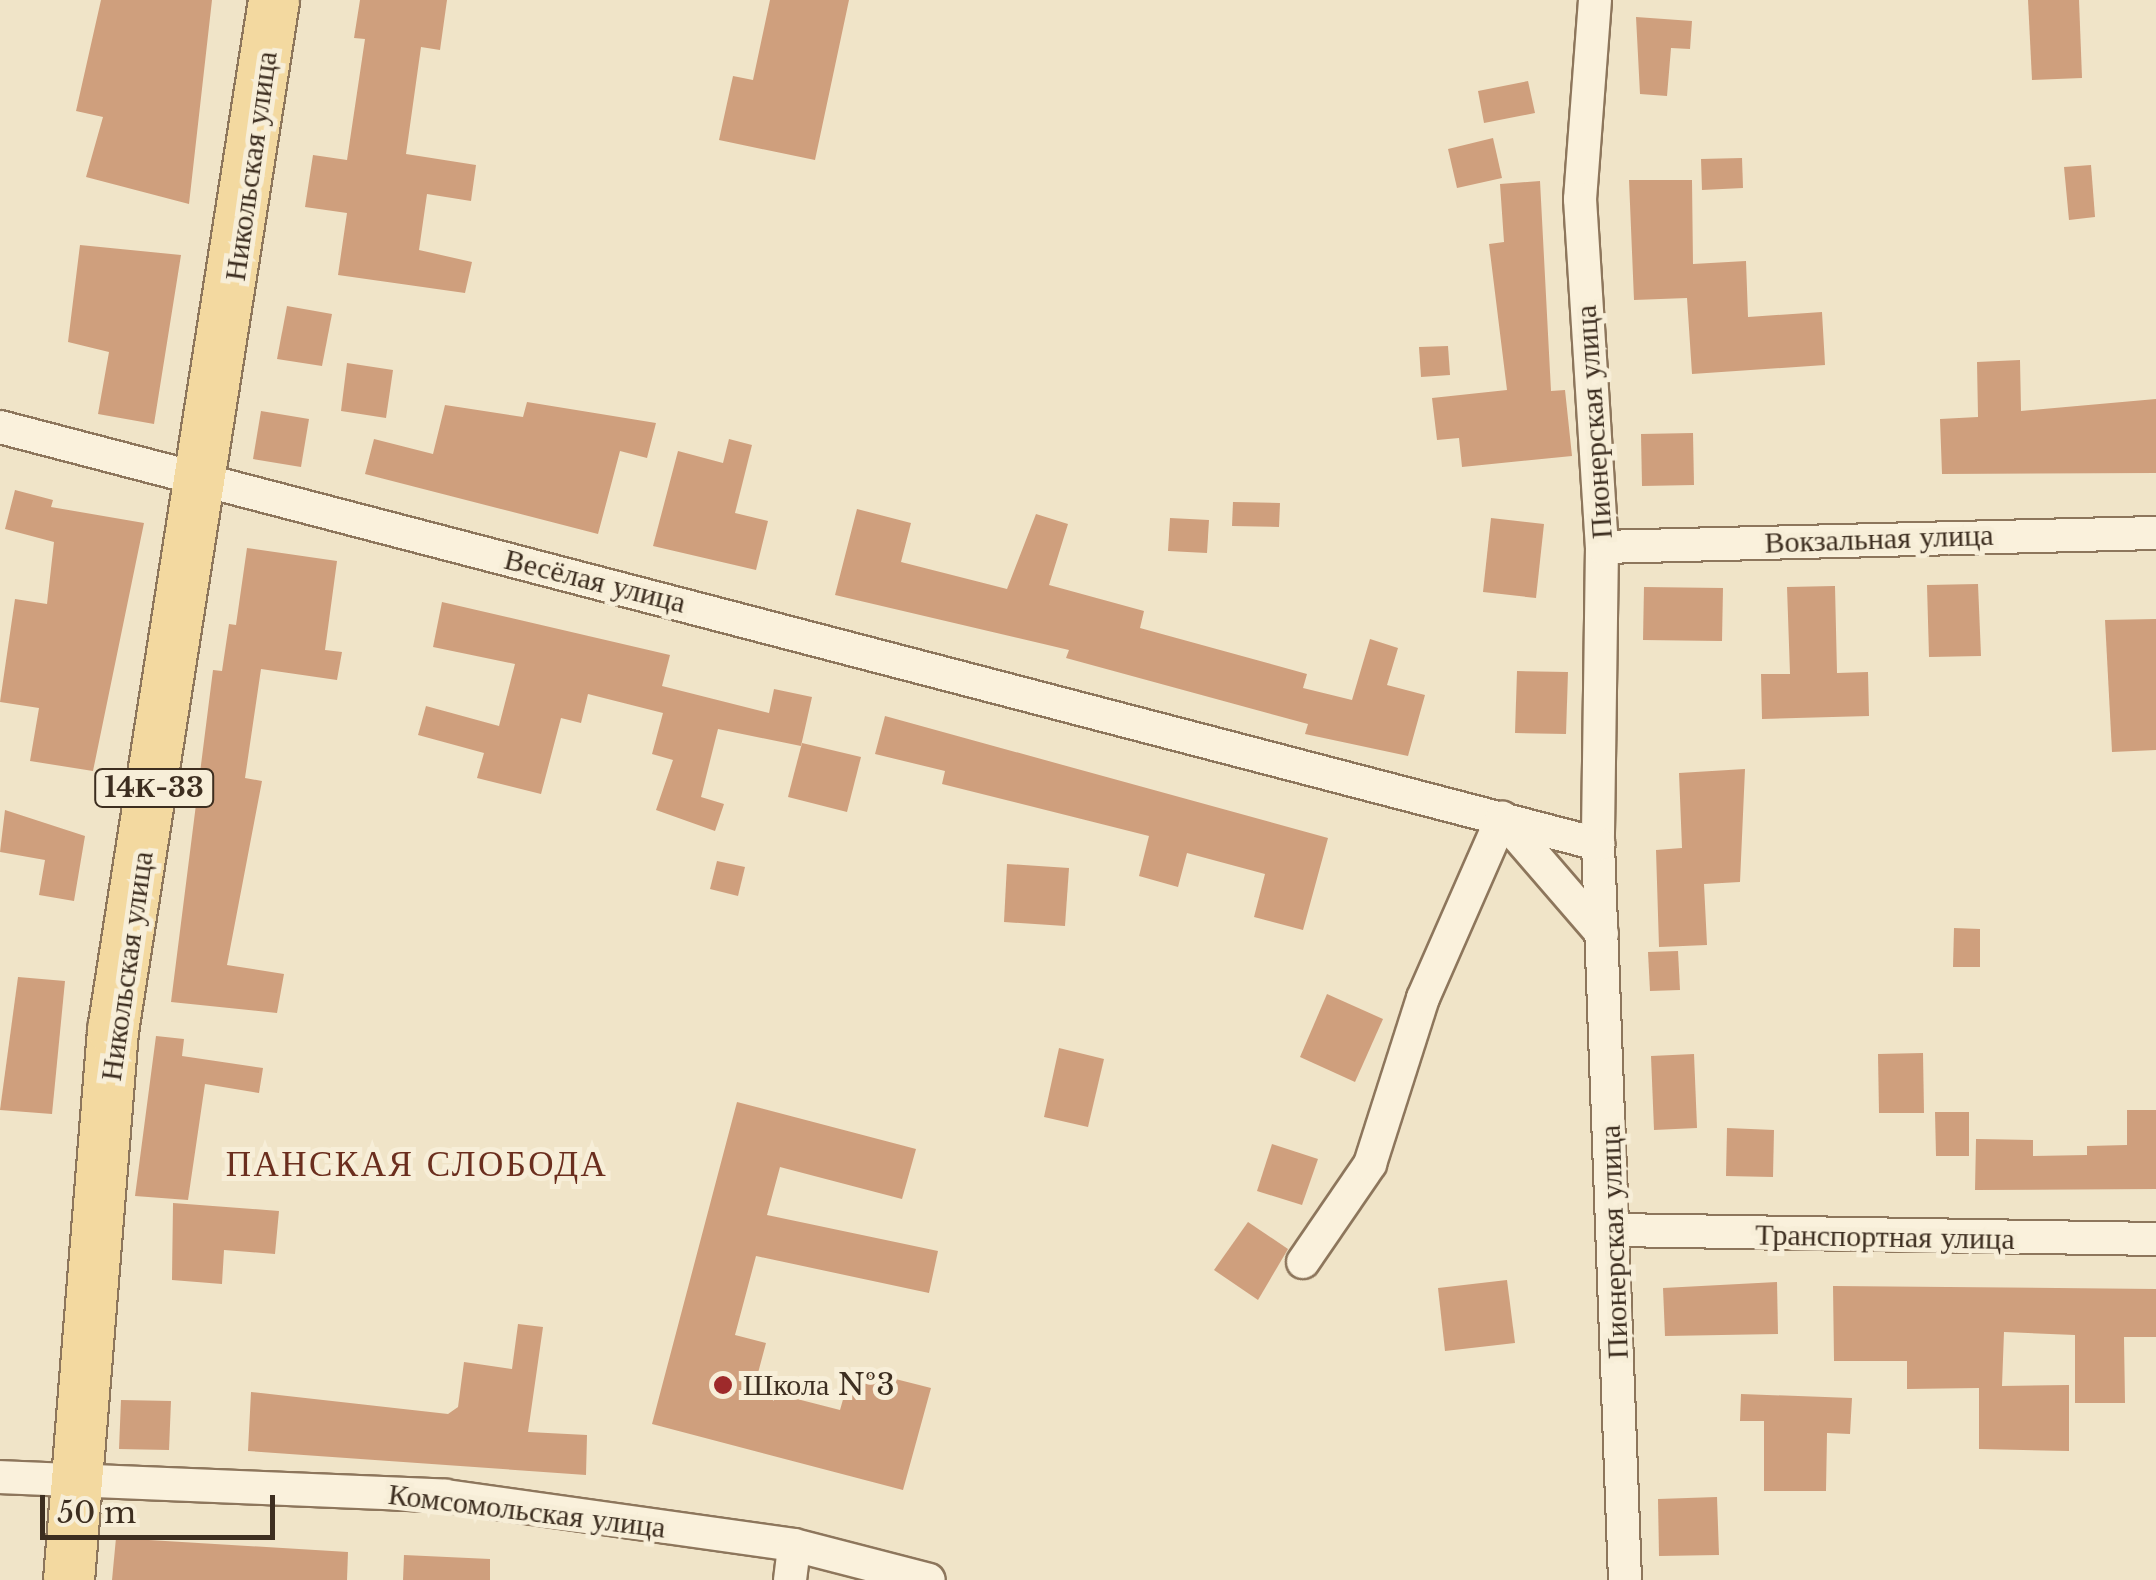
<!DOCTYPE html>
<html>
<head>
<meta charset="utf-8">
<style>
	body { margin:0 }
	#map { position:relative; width:2156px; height:1580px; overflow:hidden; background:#f0e4c8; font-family:"Libre Baskerville",serif }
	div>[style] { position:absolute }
	.building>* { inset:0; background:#cf9f7d }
	.roads { filter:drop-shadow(2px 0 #8d765c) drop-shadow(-2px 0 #8d765c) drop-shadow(0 2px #8d765c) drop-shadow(0 -2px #8d765c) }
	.minor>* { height:32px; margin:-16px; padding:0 16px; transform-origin:16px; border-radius:16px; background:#faf1dc }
	.primary>* { height:50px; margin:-25px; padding:0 25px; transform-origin:25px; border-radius:25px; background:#f3d9a0 }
	.dots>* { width:28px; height:28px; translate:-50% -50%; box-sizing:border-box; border:5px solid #f7eed8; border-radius:50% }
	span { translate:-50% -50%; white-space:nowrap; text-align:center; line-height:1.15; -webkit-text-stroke:10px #f7eed8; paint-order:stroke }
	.shield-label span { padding:2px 8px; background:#f7eed8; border:2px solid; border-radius:8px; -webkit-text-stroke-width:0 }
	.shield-label { font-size:28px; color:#3d2e20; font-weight:700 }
	.street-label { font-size:30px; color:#3d2e20 }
	.poi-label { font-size:30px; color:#3d2e20 }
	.left { translate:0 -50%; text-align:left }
	.quarter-label { font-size:35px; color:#6b2e1e; letter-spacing:2.5px }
	.scale { position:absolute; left:40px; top:1495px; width:235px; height:45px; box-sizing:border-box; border:5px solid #3d2e20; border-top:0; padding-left:12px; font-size:30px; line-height:35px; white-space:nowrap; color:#3d2e20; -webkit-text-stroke:8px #f7eed8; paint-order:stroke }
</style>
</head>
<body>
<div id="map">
	<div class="building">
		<i style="clip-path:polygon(101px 0,212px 0,189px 204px,86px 177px,103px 117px,76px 111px)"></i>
		<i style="clip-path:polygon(360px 0,447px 0,440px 50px,421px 47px,406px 154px,476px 165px,471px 201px,427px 194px,419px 250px,472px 262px,465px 293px,338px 275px,347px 213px,305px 207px,313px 155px,347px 160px,365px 39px,354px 38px)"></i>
		<i style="clip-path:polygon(770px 0,849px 0,815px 160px,719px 140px,733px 76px,753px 80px)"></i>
		<i style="clip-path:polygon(2028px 0,2079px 0,2082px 78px,2032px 80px)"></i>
		<i style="clip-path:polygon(1636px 17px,1692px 21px,1690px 49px,1671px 48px,1667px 96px,1640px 94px)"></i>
		<i style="clip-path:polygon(1528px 81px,1535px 113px,1484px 123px,1478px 91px)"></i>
		<i style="clip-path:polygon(1493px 138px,1502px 178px,1457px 188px,1448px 149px)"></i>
		<i style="clip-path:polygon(1742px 158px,1743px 188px,1702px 190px,1701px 159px)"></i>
		<i style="clip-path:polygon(2091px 165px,2095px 217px,2069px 220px,2064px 167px)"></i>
		<i style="clip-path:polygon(1629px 180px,1692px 180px,1693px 264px,1746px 261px,1748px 317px,1822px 312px,1825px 365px,1692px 374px,1687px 298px,1634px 300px)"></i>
		<i style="clip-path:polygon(1540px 181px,1551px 391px,1565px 390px,1572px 456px,1462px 467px,1459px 438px,1437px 440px,1432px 398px,1507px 390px,1489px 244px,1504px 242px,1500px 184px)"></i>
		<i style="clip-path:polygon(80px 245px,181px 255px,154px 424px,98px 414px,109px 352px,68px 342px)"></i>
		<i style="clip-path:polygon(287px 306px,332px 314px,322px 366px,277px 359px)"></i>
		<i style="clip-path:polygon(1448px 346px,1450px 375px,1421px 377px,1419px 347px)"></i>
		<i style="clip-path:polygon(2020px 360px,2021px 411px,2156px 399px,2156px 473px,1942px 474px,1940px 419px,1978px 417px,1977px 362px)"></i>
		<i style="clip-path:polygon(347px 363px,393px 370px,386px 418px,341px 411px)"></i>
		<i style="clip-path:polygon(527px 402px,656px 423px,647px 458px,620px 451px,598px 534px,365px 474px,374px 439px,433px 454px,445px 405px,523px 417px)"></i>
		<i style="clip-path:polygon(261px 411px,309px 419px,301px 467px,253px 459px)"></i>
		<i style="clip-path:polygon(1693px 433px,1694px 485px,1642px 486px,1641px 434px)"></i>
		<i style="clip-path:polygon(729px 439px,752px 445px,735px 513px,768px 521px,756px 570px,653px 546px,678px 451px,723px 463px)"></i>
		<i style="clip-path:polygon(15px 490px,53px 500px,51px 507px,144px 523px,93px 771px,30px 761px,39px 708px,0 702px,15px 599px,47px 604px,54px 542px,5px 529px)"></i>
		<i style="clip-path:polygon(1233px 502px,1280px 503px,1279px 527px,1232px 526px)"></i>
		<i style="clip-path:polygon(857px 509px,911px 523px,901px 562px,1007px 589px,1036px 514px,1068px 524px,1049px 585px,1144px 611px,1140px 628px,1307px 674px,1303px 688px,1352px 700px,1370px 639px,1398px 648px,1387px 685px,1425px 695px,1408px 756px,1305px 734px,1308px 724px,1066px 658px,1069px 650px,835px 595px)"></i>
		<i style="clip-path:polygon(1170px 518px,1209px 520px,1207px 553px,1168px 551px)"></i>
		<i style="clip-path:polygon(1491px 518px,1544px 524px,1536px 598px,1483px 592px)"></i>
		<i style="clip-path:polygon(247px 548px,337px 561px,325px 650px,342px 652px,337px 680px,261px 669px,245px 778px,262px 781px,227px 965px,284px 974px,277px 1013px,171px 1002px,213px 670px,222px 671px,229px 624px,236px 625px)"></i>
		<i style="clip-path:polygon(1978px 584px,1981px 656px,1929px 657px,1927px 585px)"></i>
		<i style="clip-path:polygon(1835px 586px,1837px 673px,1868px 672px,1869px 716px,1762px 719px,1761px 674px,1790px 674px,1787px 587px)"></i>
		<i style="clip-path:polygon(1644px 587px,1723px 588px,1722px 641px,1643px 640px)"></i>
		<i style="clip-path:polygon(442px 602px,670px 655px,662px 686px,769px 713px,774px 689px,812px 697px,801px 746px,718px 729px,701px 797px,724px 804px,715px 831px,656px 810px,673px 760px,652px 754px,663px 713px,588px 694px,581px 723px,561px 718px,541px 794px,477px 778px,484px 753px,418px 735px,426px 706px,499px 726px,515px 664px,433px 647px)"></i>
		<i style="clip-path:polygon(2156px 619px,2156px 750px,2112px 752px,2105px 620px)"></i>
		<i style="clip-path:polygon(1517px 671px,1568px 672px,1566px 734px,1515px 733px)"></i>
		<i style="clip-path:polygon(885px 716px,1328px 838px,1303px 930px,1254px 917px,1265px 874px,1187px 853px,1178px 887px,1139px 876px,1149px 836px,942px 784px,945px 771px,875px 754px)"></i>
		<i style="clip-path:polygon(802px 743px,861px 757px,847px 812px,788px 797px)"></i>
		<i style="clip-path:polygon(1745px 769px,1740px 882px,1704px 884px,1707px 945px,1659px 947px,1656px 850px,1682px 848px,1679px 773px)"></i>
		<i style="clip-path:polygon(5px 810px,85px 836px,74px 901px,39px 895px,45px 860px,0 852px)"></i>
		<i style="clip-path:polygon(717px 861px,745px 867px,738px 896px,710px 889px)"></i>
		<i style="clip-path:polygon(1007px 864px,1069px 868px,1065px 926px,1004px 922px)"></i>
		<i style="clip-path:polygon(1954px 928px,1980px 929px,1980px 967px,1953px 967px)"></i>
		<i style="clip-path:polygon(1678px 951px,1680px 990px,1650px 991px,1648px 952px)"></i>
		<i style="clip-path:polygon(18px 977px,65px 981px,52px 1114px,0 1110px)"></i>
		<i style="clip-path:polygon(1327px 994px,1383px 1019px,1355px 1082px,1300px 1057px)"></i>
		<i style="clip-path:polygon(156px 1036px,184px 1039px,182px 1056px,263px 1068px,259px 1093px,205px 1084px,188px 1200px,135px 1196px)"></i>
		<i style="clip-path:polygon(1059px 1048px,1104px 1059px,1088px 1127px,1044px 1117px)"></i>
		<i style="clip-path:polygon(1923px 1053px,1924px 1113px,1879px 1113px,1878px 1054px)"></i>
		<i style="clip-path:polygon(1694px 1054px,1697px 1128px,1654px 1130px,1651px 1056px)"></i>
		<i style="clip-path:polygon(737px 1102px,916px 1149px,902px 1199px,780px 1167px,767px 1215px,938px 1251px,929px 1293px,756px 1256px,735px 1335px,766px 1343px,754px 1388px,840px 1410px,852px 1368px,931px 1388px,903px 1490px,652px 1424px)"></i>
		<i style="clip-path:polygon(2127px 1110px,2156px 1110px,2156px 1189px,1975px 1190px,1976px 1139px,2033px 1140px,2033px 1156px,2087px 1155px,2087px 1146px,2127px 1145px)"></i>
		<i style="clip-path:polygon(1935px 1112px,1969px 1112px,1969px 1156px,1936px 1156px)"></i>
		<i style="clip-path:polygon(1727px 1128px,1774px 1130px,1773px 1177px,1726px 1176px)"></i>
		<i style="clip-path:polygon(1272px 1144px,1318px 1159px,1302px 1205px,1257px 1191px)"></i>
		<i style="clip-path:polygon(173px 1203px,279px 1211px,275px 1254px,224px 1250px,222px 1284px,172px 1280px)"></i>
		<i style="clip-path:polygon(1248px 1222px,1288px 1249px,1258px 1300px,1214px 1270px)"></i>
		<i style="clip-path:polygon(1507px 1280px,1515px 1343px,1445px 1351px,1438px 1288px)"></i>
		<i style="clip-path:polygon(1777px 1282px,1778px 1334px,1665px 1336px,1663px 1288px)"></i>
		<i style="clip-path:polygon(1833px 1286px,2156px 1289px,2156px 1337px,2124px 1337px,2125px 1403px,2075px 1403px,2075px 1335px,2004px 1332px,2002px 1386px,2069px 1385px,2069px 1451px,1979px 1449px,1979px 1388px,1907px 1389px,1907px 1361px,1834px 1361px)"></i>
		<i style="clip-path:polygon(518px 1324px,543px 1327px,528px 1432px,587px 1435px,586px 1475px,248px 1451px,251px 1392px,448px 1414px,458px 1407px,464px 1362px,512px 1369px)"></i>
		<i style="clip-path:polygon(1741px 1394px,1852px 1398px,1850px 1434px,1827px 1433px,1826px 1491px,1764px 1491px,1764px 1421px,1740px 1421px)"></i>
		<i style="clip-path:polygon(121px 1400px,171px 1401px,169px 1450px,119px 1449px)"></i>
		<i style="clip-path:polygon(1717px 1497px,1719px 1555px,1659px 1556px,1658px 1499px)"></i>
		<i style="clip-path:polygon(116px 1538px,348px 1552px,347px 1580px,112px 1580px)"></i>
		<i style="clip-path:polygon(404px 1555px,490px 1559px,490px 1580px,403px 1580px)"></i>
	</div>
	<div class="roads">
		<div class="minor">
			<i style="left:1595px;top:0;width:200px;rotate:94.3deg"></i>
			<i style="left:1580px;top:199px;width:349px;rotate:86.4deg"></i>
			<i style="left:1602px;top:547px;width:297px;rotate:90.8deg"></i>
			<i style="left:1598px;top:844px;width:736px;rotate:87.9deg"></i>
			<i style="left:0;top:427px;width:1652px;rotate:14.63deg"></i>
			<i style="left:1602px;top:547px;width:554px;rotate:-1.45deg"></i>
			<i style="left:1615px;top:1230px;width:541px;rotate:0.95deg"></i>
			<i style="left:1303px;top:1262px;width:119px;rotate:-55.6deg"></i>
			<i style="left:1370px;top:1164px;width:174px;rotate:-72.3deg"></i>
			<i style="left:1423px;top:998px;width:197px;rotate:-66.3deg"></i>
			<i style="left:1502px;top:818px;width:153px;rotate:49.2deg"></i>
			<i style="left:0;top:1477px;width:446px;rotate:2.4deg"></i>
			<i style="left:446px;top:1496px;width:351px;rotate:8deg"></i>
			<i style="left:794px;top:1545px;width:139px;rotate:14.5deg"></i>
			<i style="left:790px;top:1580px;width:35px;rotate:-83deg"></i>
		</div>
		<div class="primary">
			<i style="left:69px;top:1580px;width:551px;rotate:-85.42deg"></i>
			<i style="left:113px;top:1031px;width:1043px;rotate:-81.12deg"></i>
		</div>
	</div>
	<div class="dots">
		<i style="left:723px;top:1385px;background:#9e2a2b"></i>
	</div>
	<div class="shield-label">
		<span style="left:154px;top:788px">14К-33</span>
	</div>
	<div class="street-label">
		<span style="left:251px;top:166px;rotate:-82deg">Никольская улица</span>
		<span style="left:1594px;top:422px;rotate:-94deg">Пионерская улица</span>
		<span style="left:1879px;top:539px;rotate:-2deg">Вокзальная улица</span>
		<span style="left:595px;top:581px;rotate:14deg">Весёлая улица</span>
		<span style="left:127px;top:966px;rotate:-82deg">Никольская улица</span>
		<span style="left:1885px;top:1237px;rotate:1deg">Транспортная улица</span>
		<span style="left:1614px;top:1242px;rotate:-92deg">Пионерская улица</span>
		<span style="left:527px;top:1511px;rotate:7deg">Комсомольская улица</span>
	</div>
	<div class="poi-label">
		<span class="left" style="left:743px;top:1385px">Школа №3</span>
	</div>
	<div class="quarter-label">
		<span style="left:417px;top:1164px">ПАНСКАЯ СЛОБОДА</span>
	</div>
	<div class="scale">50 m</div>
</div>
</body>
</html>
